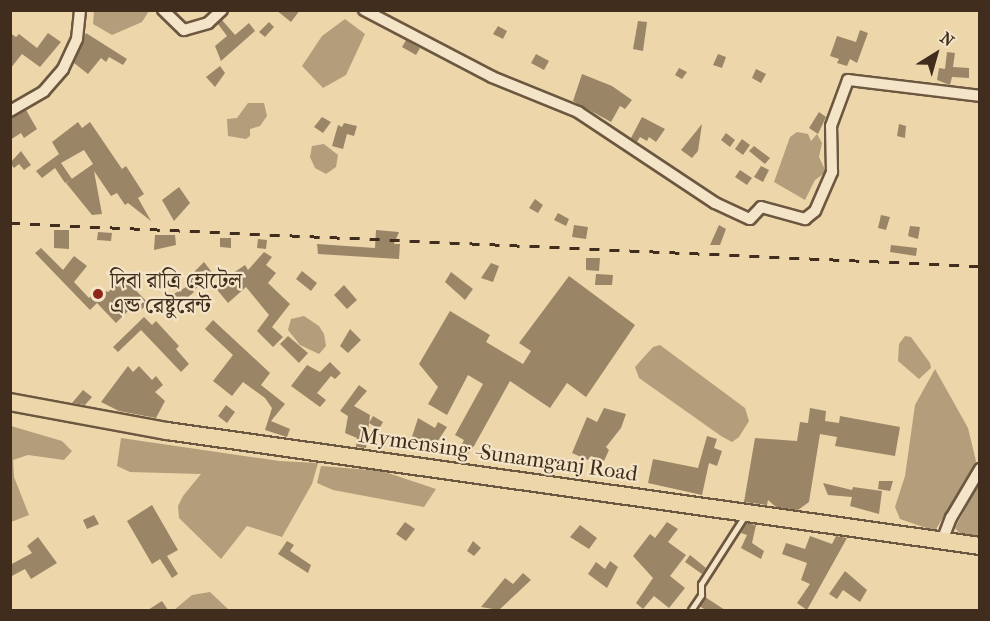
<!DOCTYPE html>
<html>
<head>
<meta charset="utf-8">
<style>
	body { margin:0 }
	#map { position:relative; width:990px; height:621px; overflow:hidden; background:#eed6ab; font-family:"IM FELL French Canon","Noto Serif Bengali",serif }
	div>[style] { position:absolute }
	.water>* { inset:0; background:#b39d7b }
	.building>* { inset:0; background:#9a8567 }
	.roads { filter:drop-shadow(2px 0 #6c5740) drop-shadow(-2px 0 #6c5740) drop-shadow(0 2px #6c5740) drop-shadow(0 -2px #6c5740) }
	.lane>* { height:5px; margin:-2.5px; padding:0 2.5px; transform-origin:2.5px; border-radius:2.5px; background:#f4e4c8 }
	.street>* { height:10px; margin:-5px; padding:0 5px; transform-origin:5px; border-radius:5px; background:#f4e4c8 }
	.primary>* { height:16px; margin:-8px; padding:0 8px; transform-origin:8px; border-radius:8px; background:#eed6ab }
	.rail>* { height:3px; margin-top:-1.5px; transform-origin:0; background:repeating-linear-gradient(90deg,#402d1d 0 10px,transparent 0 20px) }
	.dots>* { width:16px; height:16px; translate:-50% -50%; box-sizing:border-box; border:3px solid #f4e4c8; border-radius:50% }
	span { translate:-50% -50%; white-space:nowrap; text-align:center; line-height:1.15; -webkit-text-stroke:4.5px #f4e4c8; paint-order:stroke }
	.poi-label { font-size:22px; color:#402d1d }
	.left { translate:0 -50%; text-align:left }
	.street-label { font-size:22px; color:#402d1d }
	.frame { position:absolute; inset:0; border:12px solid #402d1d; pointer-events:none }
	.north { position:absolute; left:906px; top:24px; width:60px; height:60px; -webkit-text-stroke:4px #f4e4c8; paint-order:stroke; rotate:37deg; font-size:16px; font-weight:700; line-height:24px; text-align:center; color:#402d1d }
	.north::after { content:''; display:block; margin:auto; width:21px; height:27px; background:#402d1d; clip-path:polygon(50% 0,100% 100%,50% 72%,0 100%) }
</style>
</head>
<body>
<div id="map">
	<div class="water">
		<i style="clip-path:polygon(94px 11px,94px 10px,149px 11px,142px 22px,112px 35px,93px 24px)"></i>
		<i style="clip-path:polygon(345px 19px,365px 34px,346px 75px,323px 88px,302px 66px,322px 36px)"></i>
		<i style="clip-path:polygon(248px 103px,264px 103px,267px 116px,260px 126px,250px 129px,250px 136px,246px 139px,228px 136px,227px 119px,237px 118px)"></i>
		<i style="clip-path:polygon(797px 132px,808px 134px,811px 141px,817px 134px,822px 143px,819px 157px,826px 172px,815px 180px,805px 200px,774px 182px,790px 137px)"></i>
		<i style="clip-path:polygon(324px 144px,338px 155px,336px 167px,326px 174px,315px 168px,310px 157px,312px 146px)"></i>
		<i style="clip-path:polygon(304px 316px,319px 326px,324px 334px,326px 346px,319px 354px,300px 345px,288px 330px,291px 319px)"></i>
		<i style="clip-path:polygon(905px 336px,911px 337px,930px 363px,931px 368px,919px 379px,898px 361px,899px 344px)"></i>
		<i style="clip-path:polygon(660px 345px,745px 408px,749px 421px,739px 437px,732px 442px,721px 436px,639px 378px,635px 367px,653px 347px)"></i>
		<i style="clip-path:polygon(935px 369px,968px 428px,976px 461px,935px 531px,900px 519px,895px 507px,905px 476px,915px 405px)"></i>
		<i style="clip-path:polygon(11px 426px,62px 441px,72px 451px,64px 460px,28px 455px,13px 460px,14px 477px,29px 515px,11px 522px)"></i>
		<i style="clip-path:polygon(121px 438px,279px 461px,318px 463px,312px 484px,282px 537px,247px 526px,221px 559px,179px 518px,178px 506px,183px 496px,201px 474px,130px 472px,117px 466px)"></i>
		<i style="clip-path:polygon(321px 466px,382px 471px,436px 489px,424px 507px,333px 490px,317px 483px)"></i>
		<i style="clip-path:polygon(979px 484px,979px 541px,961px 535px,955px 528px)"></i>
		<i style="clip-path:polygon(210px 592px,229px 610px,174px 610px,192px 595px)"></i>
	</div>
	<div class="building">
		<i style="clip-path:polygon(276px 10px,300px 10px,291px 22px)"></i>
		<i style="clip-path:polygon(222px 20px,235px 35px,249px 23px,255px 31px,221px 61px,215px 46px,227px 36px,218px 24px)"></i>
		<i style="clip-path:polygon(638px 21px,647px 22px,643px 51px,633px 49px)"></i>
		<i style="clip-path:polygon(269px 22px,274px 27px,265px 37px,259px 32px)"></i>
		<i style="clip-path:polygon(498px 26px,507px 31px,503px 39px,493px 34px)"></i>
		<i style="clip-path:polygon(860px 30px,868px 33px,857px 63px,850px 59px,847px 66px,837px 63px,839px 59px,830px 56px,837px 36px,856px 42px)"></i>
		<i style="clip-path:polygon(10px 33px,16px 37px,19px 34px,37px 48px,48px 33px,61px 42px,40px 67px,22px 54px,10px 69px)"></i>
		<i style="clip-path:polygon(86px 33px,127px 59px,123px 65px,109px 57px,106px 62px,101px 58px,88px 74px,74px 63px)"></i>
		<i style="clip-path:polygon(406px 40px,420px 48px,416px 55px,402px 47px)"></i>
		<i style="clip-path:polygon(947px 52px,955px 53px,953px 67px,969px 68px,969px 78px,952px 77px,950px 85px,937px 80px,939px 68px,945px 69px)"></i>
		<i style="clip-path:polygon(536px 54px,549px 61px,544px 70px,531px 63px)"></i>
		<i style="clip-path:polygon(718px 54px,726px 57px,722px 68px,713px 65px)"></i>
		<i style="clip-path:polygon(220px 66px,225px 73px,215px 87px,206px 77px)"></i>
		<i style="clip-path:polygon(679px 68px,687px 72px,682px 79px,675px 75px)"></i>
		<i style="clip-path:polygon(756px 69px,766px 74px,761px 83px,752px 78px)"></i>
		<i style="clip-path:polygon(582px 74px,612px 86px,632px 100px,625px 109px,620px 106px,611px 122px,573px 101px)"></i>
		<i style="clip-path:polygon(26px 110px,37px 129px,24px 138px,21px 133px,10px 140px,10px 118px)"></i>
		<i style="clip-path:polygon(819px 112px,826px 117px,818px 134px,809px 128px)"></i>
		<i style="clip-path:polygon(322px 117px,331px 122px,323px 133px,314px 127px)"></i>
		<i style="clip-path:polygon(642px 117px,665px 129px,656px 142px,649px 137px,647px 141px,640px 137px,637px 142px,631px 138px)"></i>
		<i style="clip-path:polygon(78px 122px,82px 128px,90px 122px,122px 169px,126px 166px,144px 194px,138px 198px,151px 221px,128px 203px,125px 205px,117px 193px,111px 196px,94px 171px,102px 214px,92px 215px,66px 183px,93px 164px,84px 150px,61px 163px,72px 179px,65px 183px,55px 168px,42px 178px,36px 171px,59px 154px,52px 142px)"></i>
		<i style="clip-path:polygon(344px 123px,357px 126px,354px 136px,347px 134px,343px 149px,332px 146px,338px 125px,342px 127px)"></i>
		<i style="clip-path:polygon(702px 124px,698px 151px,692px 158px,681px 150px)"></i>
		<i style="clip-path:polygon(899px 124px,906px 126px,905px 138px,897px 136px)"></i>
		<i style="clip-path:polygon(726px 133px,735px 140px,730px 147px,721px 140px)"></i>
		<i style="clip-path:polygon(742px 139px,750px 145px,743px 155px,735px 149px)"></i>
		<i style="clip-path:polygon(754px 146px,770px 158px,765px 164px,749px 151px)"></i>
		<i style="clip-path:polygon(21px 151px,31px 165px,24px 170px,19px 164px,14px 168px,10px 163px)"></i>
		<i style="clip-path:polygon(761px 166px,769px 170px,763px 182px,754px 177px)"></i>
		<i style="clip-path:polygon(740px 170px,752px 178px,747px 185px,735px 177px)"></i>
		<i style="clip-path:polygon(179px 187px,190px 203px,174px 221px,162px 200px)"></i>
		<i style="clip-path:polygon(535px 199px,543px 205px,538px 213px,529px 208px)"></i>
		<i style="clip-path:polygon(558px 213px,569px 219px,566px 226px,554px 220px)"></i>
		<i style="clip-path:polygon(881px 215px,890px 217px,886px 230px,878px 228px)"></i>
		<i style="clip-path:polygon(574px 225px,588px 227px,586px 239px,572px 237px)"></i>
		<i style="clip-path:polygon(719px 225px,726px 229px,720px 245px,710px 245px)"></i>
		<i style="clip-path:polygon(910px 226px,920px 227px,918px 239px,908px 236px)"></i>
		<i style="clip-path:polygon(54px 230px,69px 230px,69px 249px,54px 248px)"></i>
		<i style="clip-path:polygon(376px 230px,399px 232px,394px 244px,400px 244px,399px 259px,318px 254px,317px 244px,375px 248px)"></i>
		<i style="clip-path:polygon(98px 232px,112px 233px,111px 241px,97px 240px)"></i>
		<i style="clip-path:polygon(155px 235px,175px 235px,176px 245px,154px 250px)"></i>
		<i style="clip-path:polygon(220px 238px,231px 238px,231px 248px,220px 247px)"></i>
		<i style="clip-path:polygon(258px 239px,267px 240px,266px 249px,257px 248px)"></i>
		<i style="clip-path:polygon(891px 245px,917px 248px,916px 256px,890px 252px)"></i>
		<i style="clip-path:polygon(41px 248px,63px 270px,74px 256px,87px 266px,74px 282px,89px 298px,99px 288px,108px 292px,123px 277px,148px 303px,142px 309px,136px 303px,116px 323px,97px 303px,90px 310px,35px 253px)"></i>
		<i style="clip-path:polygon(264px 252px,272px 257px,266px 265px,276px 273px,268px 283px,290px 304px,272px 327px,283px 337px,273px 347px,257px 331px,269px 315px,246px 287px,228px 303px,214px 286px,245px 265px,248px 270px)"></i>
		<i style="clip-path:polygon(586px 258px,600px 258px,599px 271px,586px 270px)"></i>
		<i style="clip-path:polygon(204px 262px,214px 275px,195px 289px,187px 279px)"></i>
		<i style="clip-path:polygon(491px 263px,499px 266px,493px 282px,481px 278px)"></i>
		<i style="clip-path:polygon(302px 271px,317px 283px,311px 291px,296px 279px)"></i>
		<i style="clip-path:polygon(451px 272px,473px 289px,465px 300px,445px 282px)"></i>
		<i style="clip-path:polygon(596px 274px,613px 275px,612px 285px,595px 285px)"></i>
		<i style="clip-path:polygon(569px 276px,635px 325px,586px 397px,567px 383px,550px 408px,510px 381px,474px 446px,464px 459px,456px 455px,464px 440px,455px 435px,483px 384px,468px 375px,447px 415px,428px 404px,438px 387px,419px 364px,450px 311px,490px 335px,486px 342px,523px 364px,531px 351px,519px 343px)"></i>
		<i style="clip-path:polygon(344px 285px,357px 300px,347px 309px,334px 295px)"></i>
		<i style="clip-path:polygon(188px 286px,194px 292px,179px 305px,170px 296px)"></i>
		<i style="clip-path:polygon(144px 317px,152px 325px,156px 321px,179px 346px,176px 349px,189px 364px,181px 372px,141px 330px,118px 352px,113px 347px)"></i>
		<i style="clip-path:polygon(213px 320px,270px 373px,261px 385px,285px 404px,271px 421px,290px 429px,287px 437px,265px 430px,272px 408px,265px 398px,243px 382px,232px 396px,213px 381px,233px 355px,205px 329px)"></i>
		<i style="clip-path:polygon(350px 329px,361px 340px,348px 353px,340px 346px)"></i>
		<i style="clip-path:polygon(288px 336px,308px 353px,299px 363px,280px 344px)"></i>
		<i style="clip-path:polygon(330px 362px,341px 373px,335px 379px,331px 376px,317px 393px,326px 400px,320px 407px,291px 386px,307px 365px,320px 372px)"></i>
		<i style="clip-path:polygon(128px 366px,133px 372px,139px 366px,152px 380px,156px 376px,163px 385px,155px 392px,165px 401px,156px 418px,119px 411px,101px 402px)"></i>
		<i style="clip-path:polygon(359px 385px,367px 391px,354px 406px,370px 415px,366px 448px,356px 447px,357px 438px,345px 433px,348px 416px,340px 411px)"></i>
		<i style="clip-path:polygon(83px 390px,92px 397px,85px 405px,72px 403px)"></i>
		<i style="clip-path:polygon(226px 405px,235px 412px,227px 423px,218px 416px)"></i>
		<i style="clip-path:polygon(604px 408px,626px 414px,621px 428px,606px 447px,609px 450px,604px 461px,591px 456px,588px 460px,572px 453px,587px 417px,597px 422px)"></i>
		<i style="clip-path:polygon(810px 408px,826px 411px,825px 421px,839px 423px,840px 416px,900px 427px,895px 456px,835px 446px,837px 437px,820px 434px,809px 502px,798px 510px,776px 507px,768px 500px,767px 505px,744px 502px,755px 438px,797px 441px,800px 422px,808px 423px)"></i>
		<i style="clip-path:polygon(373px 416px,383px 422px,379px 429px,369px 423px)"></i>
		<i style="clip-path:polygon(418px 418px,435px 428px,438px 422px,447px 427px,432px 450px,410px 443px)"></i>
		<i style="clip-path:polygon(707px 436px,717px 439px,714px 448px,722px 451px,717px 466px,709px 463px,702px 495px,648px 483px,653px 459px,698px 468px)"></i>
		<i style="clip-path:polygon(879px 481px,893px 481px,890px 491px,878px 489px)"></i>
		<i style="clip-path:polygon(823px 483px,852px 490px,853px 487px,882px 491px,879px 514px,850px 506px,852px 497px,828px 495px)"></i>
		<i style="clip-path:polygon(152px 505px,178px 550px,167px 556px,178px 574px,172px 578px,160px 559px,152px 564px,127px 521px)"></i>
		<i style="clip-path:polygon(94px 515px,99px 524px,87px 529px,83px 520px)"></i>
		<i style="clip-path:polygon(405px 522px,415px 529px,406px 541px,396px 534px)"></i>
		<i style="clip-path:polygon(667px 522px,678px 529px,668px 542px,686px 555px,670px 576px,685px 588px,669px 608px,654px 596px,643px 609px,636px 603px,653px 578px,633px 556px,650px 534px,655px 538px)"></i>
		<i style="clip-path:polygon(746px 523px,756px 525px,752px 543px,764px 551px,761px 559px,741px 548px,747px 535px,741px 533px)"></i>
		<i style="clip-path:polygon(580px 525px,597px 538px,589px 549px,570px 537px)"></i>
		<i style="clip-path:polygon(810px 536px,832px 544px,836px 536px,847px 538px,807px 610px,797px 603px,810px 584px,801px 580px,807px 563px,782px 554px,786px 543px,805px 549px)"></i>
		<i style="clip-path:polygon(38px 537px,57px 563px,31px 579px,25px 569px,10px 577px,10px 565px,32px 553px,27px 546px)"></i>
		<i style="clip-path:polygon(287px 541px,294px 545px,290px 551px,311px 565px,308px 573px,278px 554px)"></i>
		<i style="clip-path:polygon(473px 541px,481px 548px,474px 556px,467px 551px)"></i>
		<i style="clip-path:polygon(690px 555px,706px 568px,702px 574px,685px 562px)"></i>
		<i style="clip-path:polygon(610px 561px,618px 567px,607px 588px,588px 574px,596px 562px,605px 569px)"></i>
		<i style="clip-path:polygon(845px 571px,867px 590px,860px 602px,843px 590px,837px 599px,829px 594px)"></i>
		<i style="clip-path:polygon(523px 573px,531px 580px,499px 610px,481px 607px,505px 578px,513px 584px)"></i>
		<i style="clip-path:polygon(705px 597px,725px 610px,706px 610px,699px 606px)"></i>
		<i style="clip-path:polygon(162px 601px,168px 610px,148px 610px)"></i>
	</div>
	<div class="roads">
		<div class="lane">
			<i style="left:691px;top:610px;width:18px;rotate:-56deg"></i>
			<i style="left:701px;top:595px;width:11px;rotate:-90deg"></i>
			<i style="left:701px;top:584px;width:80px;rotate:-57.3deg"></i>
		</div>
		<div class="street">
			<i style="left:163px;top:10px;width:29px;rotate:44deg"></i>
			<i style="left:184px;top:30px;width:25px;rotate:-16deg"></i>
			<i style="left:208px;top:23px;width:19px;rotate:-43deg"></i>
			<i style="left:364px;top:10px;width:144px;rotate:27.6deg"></i>
			<i style="left:492px;top:77px;width:93px;rotate:22.1deg"></i>
			<i style="left:578px;top:112px;width:164px;rotate:33.6deg"></i>
			<i style="left:715px;top:203px;width:38px;rotate:25deg"></i>
			<i style="left:750px;top:219px;width:16px;rotate:-47deg"></i>
			<i style="left:761px;top:207px;width:46px;rotate:15.3deg"></i>
			<i style="left:805px;top:219px;width:13px;rotate:-39deg"></i>
			<i style="left:815px;top:211px;width:43px;rotate:-66.4deg"></i>
			<i style="left:832px;top:172px;width:46px;rotate:-91.2deg"></i>
			<i style="left:831px;top:126px;width:49px;rotate:-69.7deg"></i>
			<i style="left:848px;top:80px;width:133px;rotate:6.9deg"></i>
			<i style="left:10px;top:111px;width:39px;rotate:-30deg"></i>
			<i style="left:44px;top:91px;width:29px;rotate:-49deg"></i>
			<i style="left:63px;top:69px;width:33px;rotate:-65deg"></i>
			<i style="left:77px;top:39px;width:29px;rotate:-84deg"></i>
			<i style="left:942px;top:541px;width:25px;rotate:-69deg"></i>
			<i style="left:951px;top:518px;width:57px;rotate:-59.4deg"></i>
		</div>
		<div class="primary">
			<i style="left:10px;top:402px;width:160px;rotate:10.5deg"></i>
			<i style="left:167px;top:431px;width:821px;rotate:8.05deg"></i>
		</div>
	</div>
	<div class="rail">
		<i style="left:10px;top:223px;width:971px;rotate:2.54deg"></i>
	</div>
	<div class="dots">
		<i style="left:98px;top:294px;background:#8f2418"></i>
	</div>
	<div class="poi-label">
		<span class="left" style="left:110px;top:294px">দিবা রাত্রি হোটেল<br>এন্ড রেষ্টুরেন্ট</span>
	</div>
	<div class="street-label">
		<span style="left:498px;top:455px;rotate:8deg">Mymensing -Sunamganj Road</span>
	</div>
	<div class="frame"></div>
	<div class="north">N</div>
</div>
</body>
</html>
